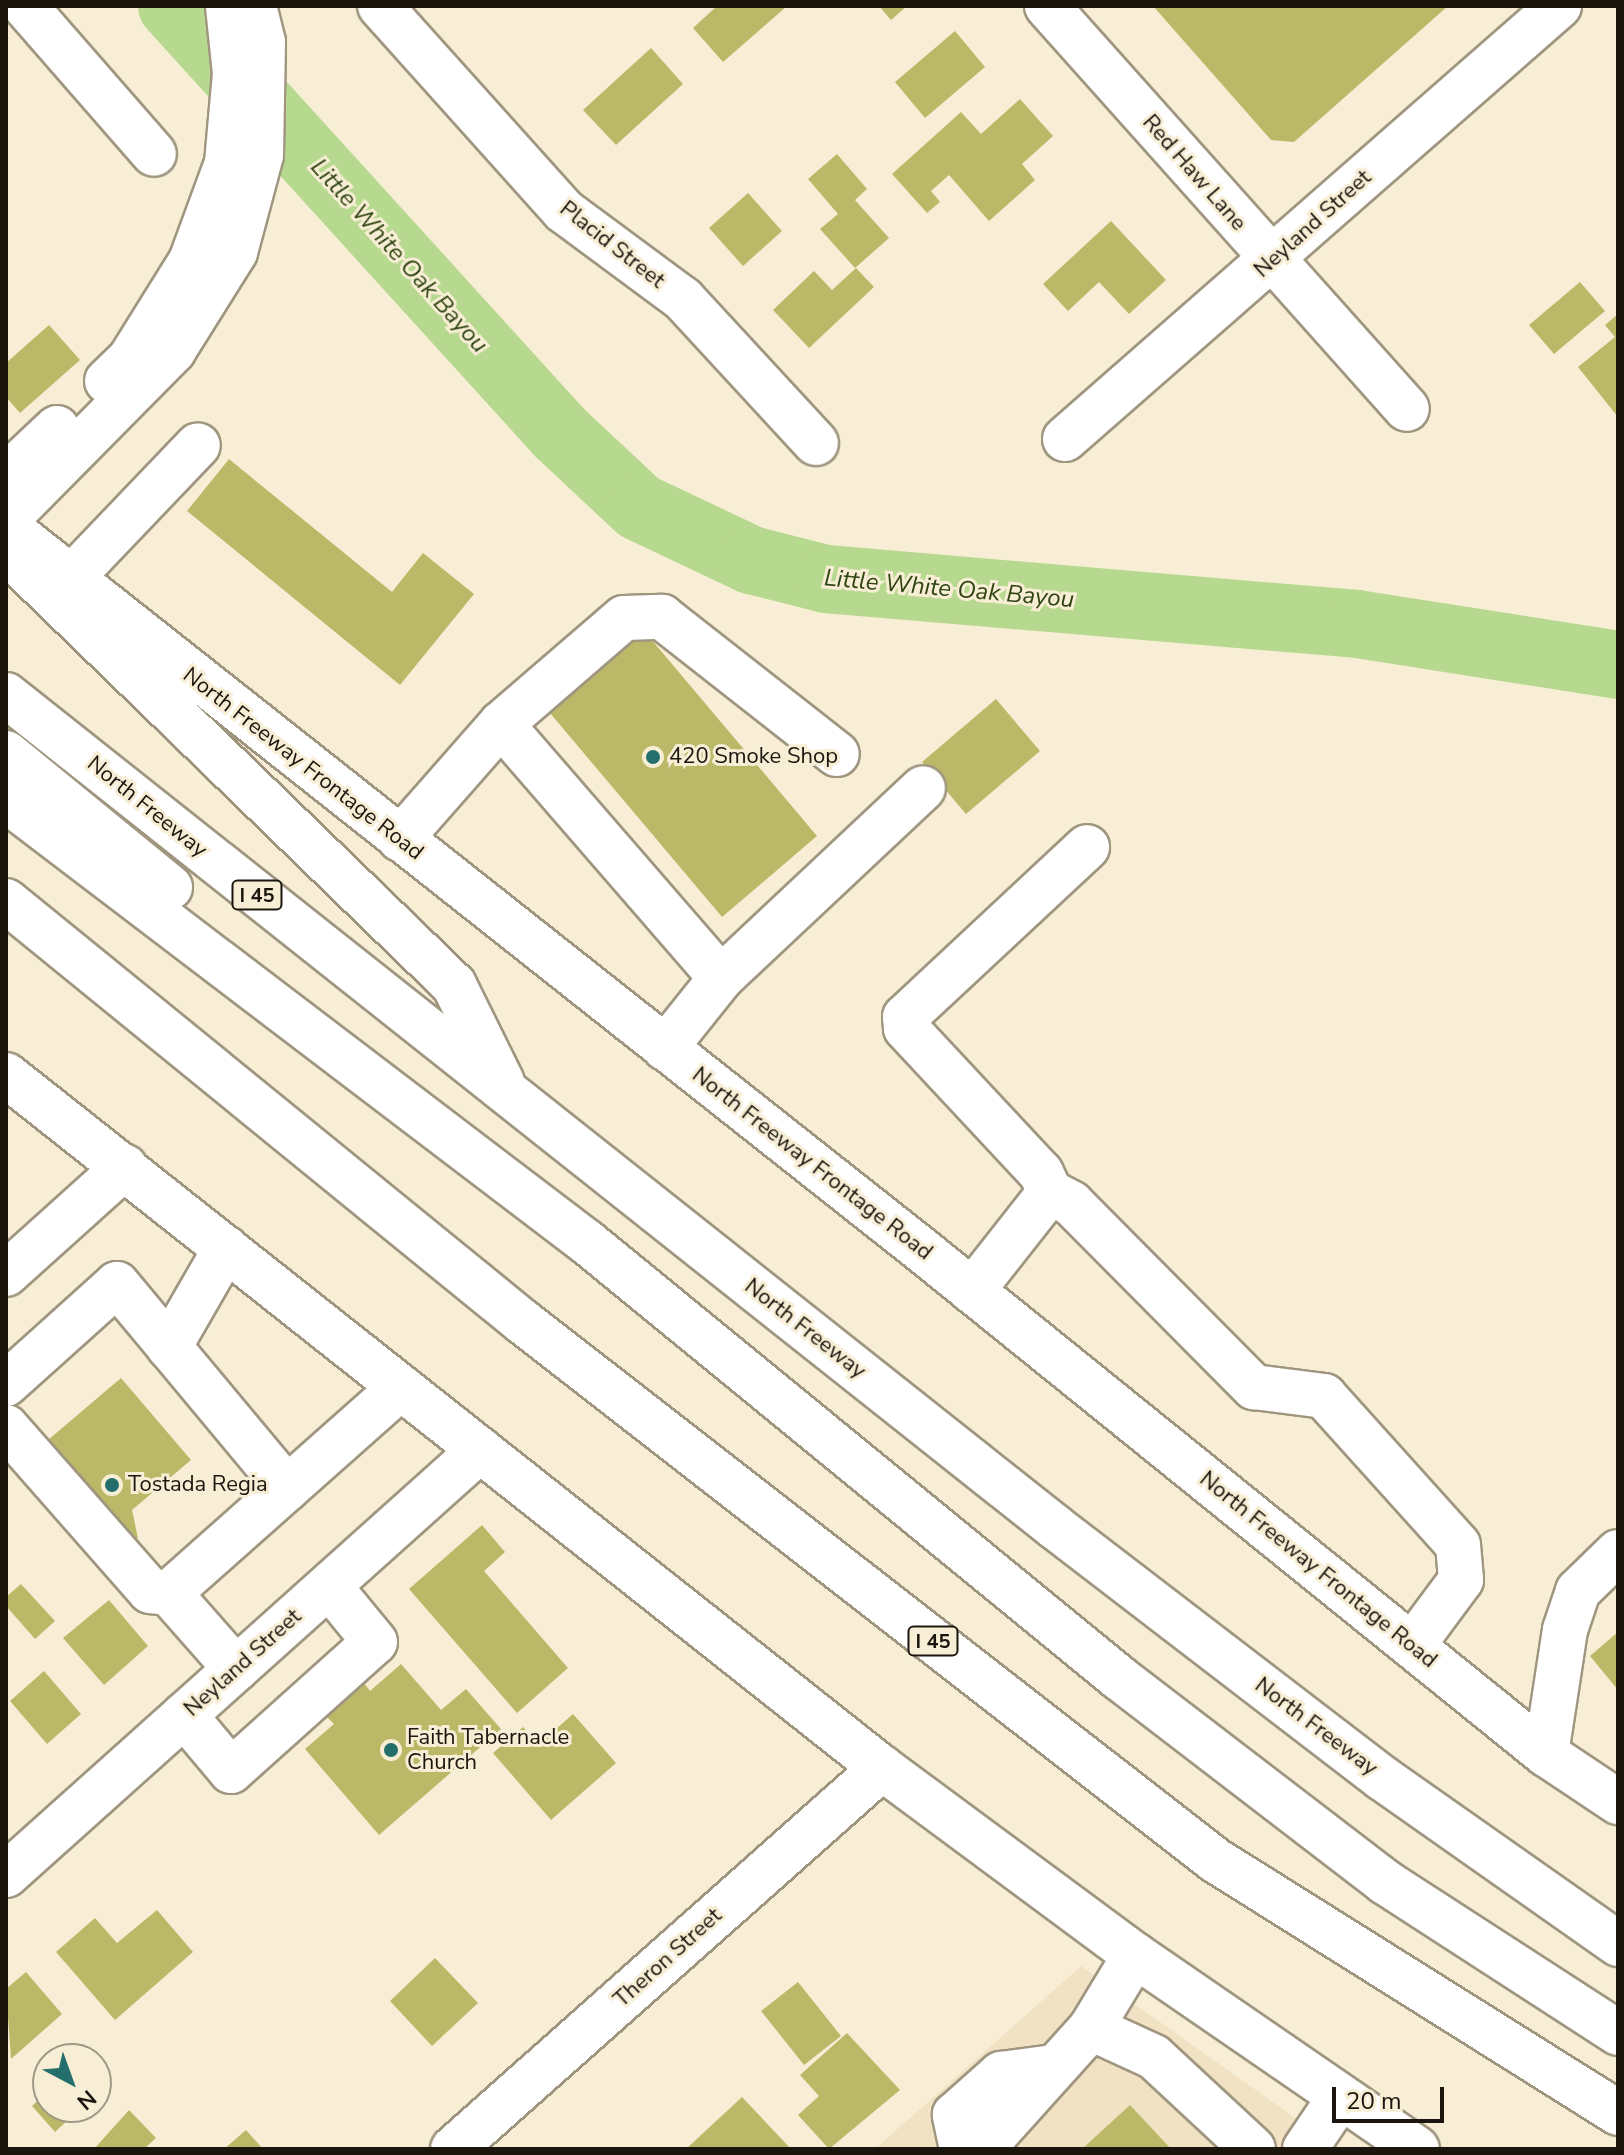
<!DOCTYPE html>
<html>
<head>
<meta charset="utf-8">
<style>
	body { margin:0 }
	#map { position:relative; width:1624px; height:2155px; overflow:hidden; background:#f8eed6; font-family:"Nunito Sans",sans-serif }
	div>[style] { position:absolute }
	.built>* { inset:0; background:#f0e2c3 }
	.river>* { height:68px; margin:-34px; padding:0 34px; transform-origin:34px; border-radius:34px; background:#b7d98f }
	.building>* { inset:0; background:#bbb968 }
	.roads { filter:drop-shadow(2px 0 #a09680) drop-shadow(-2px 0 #a09680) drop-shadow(0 2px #a09680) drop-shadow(0 -2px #a09680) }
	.minor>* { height:44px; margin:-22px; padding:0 22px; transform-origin:22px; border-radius:22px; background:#fff }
	.major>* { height:44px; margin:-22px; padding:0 22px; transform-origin:22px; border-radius:22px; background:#fff }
	.highway>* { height:44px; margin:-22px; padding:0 22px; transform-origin:22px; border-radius:22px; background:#fff }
	.dots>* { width:22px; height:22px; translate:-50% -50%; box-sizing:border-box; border:4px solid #f8eed6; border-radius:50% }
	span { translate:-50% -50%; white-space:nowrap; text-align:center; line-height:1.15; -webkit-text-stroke:6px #f8eed6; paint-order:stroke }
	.shield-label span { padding:2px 6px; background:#f8eed6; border:2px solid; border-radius:6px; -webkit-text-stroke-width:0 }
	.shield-label { font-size:20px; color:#1a160e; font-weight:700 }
	.street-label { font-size:22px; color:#1a160e }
	.poi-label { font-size:22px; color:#1a160e }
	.left { translate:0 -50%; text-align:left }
	.water-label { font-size:24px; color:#304511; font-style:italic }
	.frame { position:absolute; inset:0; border:8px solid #1a160e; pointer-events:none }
	.north { position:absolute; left:32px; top:2043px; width:80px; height:80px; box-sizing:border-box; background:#f8eed6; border:2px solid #9f9886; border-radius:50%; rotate:139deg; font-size:22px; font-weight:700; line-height:32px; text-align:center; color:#1a160e }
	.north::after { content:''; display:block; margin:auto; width:28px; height:36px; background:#246f6c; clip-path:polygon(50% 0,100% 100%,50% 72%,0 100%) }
	.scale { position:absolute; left:1332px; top:2087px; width:112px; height:36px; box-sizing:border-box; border:4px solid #1a160e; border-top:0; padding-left:10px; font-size:24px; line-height:28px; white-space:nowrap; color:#1a160e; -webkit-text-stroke:6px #f8eed6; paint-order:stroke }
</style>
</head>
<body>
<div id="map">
	<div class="built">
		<i style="clip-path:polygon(1081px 1966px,1339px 2149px,875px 2149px)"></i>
	</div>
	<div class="river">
		<i style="left:172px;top:6px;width:577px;rotate:47.74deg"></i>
		<i style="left:560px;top:433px;width:108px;rotate:43.1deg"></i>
		<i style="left:639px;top:507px;width:124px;rotate:25.3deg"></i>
		<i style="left:751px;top:560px;width:77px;rotate:14.2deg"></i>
		<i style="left:826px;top:579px;width:533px;rotate:4.84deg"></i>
		<i style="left:1357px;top:624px;width:264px;rotate:8.9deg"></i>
	</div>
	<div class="building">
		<i style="clip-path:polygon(717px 6px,787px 6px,723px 62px,693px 28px)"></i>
		<i style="clip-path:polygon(879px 6px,907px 6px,891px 20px)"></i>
		<i style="clip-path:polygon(1153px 6px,1448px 6px,1294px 142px,1271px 140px)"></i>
		<i style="clip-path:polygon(955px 31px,985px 67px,925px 118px,895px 82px)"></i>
		<i style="clip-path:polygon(651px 48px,683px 84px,616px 145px,583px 110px)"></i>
		<i style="clip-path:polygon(1020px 99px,1053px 136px,1022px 164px,1035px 180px,989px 221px,949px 175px,931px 191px,940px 202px,927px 213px,892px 174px,961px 112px,981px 134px)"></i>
		<i style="clip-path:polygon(837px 154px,867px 189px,855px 200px,889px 238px,855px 268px,820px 229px,838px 214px,808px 179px)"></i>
		<i style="clip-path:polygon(748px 193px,782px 231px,743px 266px,709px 228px)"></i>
		<i style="clip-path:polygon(1111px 221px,1166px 280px,1129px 314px,1099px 282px,1068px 311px,1043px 284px)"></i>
		<i style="clip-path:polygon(856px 268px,874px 287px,809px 348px,773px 310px,814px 271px,832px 290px)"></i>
		<i style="clip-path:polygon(1580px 282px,1605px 311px,1554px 354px,1529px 325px)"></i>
		<i style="clip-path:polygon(1618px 314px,1618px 417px,1578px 367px,1615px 337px,1605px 325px)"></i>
		<i style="clip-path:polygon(49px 325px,80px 360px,20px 413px,6px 397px,6px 363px)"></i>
		<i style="clip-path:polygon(229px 459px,392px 592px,423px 553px,474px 594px,400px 685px,187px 511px)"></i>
		<i style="clip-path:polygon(645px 632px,817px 836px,722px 917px,550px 713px)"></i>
		<i style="clip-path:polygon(996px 699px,1040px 751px,966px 814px,922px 762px)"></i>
		<i style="clip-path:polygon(121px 1378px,191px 1460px,132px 1510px,138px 1538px,121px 1552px,35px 1451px)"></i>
		<i style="clip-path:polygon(482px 1525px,505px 1552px,484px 1571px,568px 1668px,517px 1713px,409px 1589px)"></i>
		<i style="clip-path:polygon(21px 1584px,55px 1621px,35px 1639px,6px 1606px,6px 1597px)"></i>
		<i style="clip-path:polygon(109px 1600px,148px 1646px,104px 1685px,63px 1638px)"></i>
		<i style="clip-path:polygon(1618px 1632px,1618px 1690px,1590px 1656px)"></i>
		<i style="clip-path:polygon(401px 1664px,441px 1710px,466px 1689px,501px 1729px,379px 1835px,305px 1749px,334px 1724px,326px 1716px,364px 1683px,370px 1691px)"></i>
		<i style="clip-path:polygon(44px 1671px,81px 1714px,47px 1744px,10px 1701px)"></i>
		<i style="clip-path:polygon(573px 1714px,616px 1763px,551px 1820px,493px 1753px,523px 1727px,538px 1745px)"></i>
		<i style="clip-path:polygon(157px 1910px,193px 1952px,115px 2020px,56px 1952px,95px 1918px,117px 1943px)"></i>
		<i style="clip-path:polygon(435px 1958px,478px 2003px,432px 2046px,390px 2001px)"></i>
		<i style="clip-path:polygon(26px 1972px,62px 2014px,11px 2059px,6px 1989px)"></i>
		<i style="clip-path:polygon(798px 1982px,841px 2036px,804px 2065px,761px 2011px)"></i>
		<i style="clip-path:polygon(847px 2033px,900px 2090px,829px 2149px,798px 2115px,819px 2096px,800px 2075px)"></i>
		<i style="clip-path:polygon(48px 2091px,48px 2107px,80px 2109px,55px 2132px,32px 2106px)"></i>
		<i style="clip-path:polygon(742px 2097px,791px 2149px,686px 2149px)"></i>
		<i style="clip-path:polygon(1130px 2105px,1171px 2149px,1082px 2149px)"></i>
		<i style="clip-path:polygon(129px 2110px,156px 2138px,144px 2149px,94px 2149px)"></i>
		<i style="clip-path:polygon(246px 2130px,263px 2149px,224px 2149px)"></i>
	</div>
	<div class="roads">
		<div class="minor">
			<i style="left:25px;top:6px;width:196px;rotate:48.9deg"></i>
			<i style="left:380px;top:6px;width:275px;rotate:48.1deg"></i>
			<i style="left:564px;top:211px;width:148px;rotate:36.5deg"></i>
			<i style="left:683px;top:299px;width:196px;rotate:47.3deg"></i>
			<i style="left:1047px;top:6px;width:540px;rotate:48.23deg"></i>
			<i style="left:1065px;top:439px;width:657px;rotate:-41.24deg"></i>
			<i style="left:72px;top:577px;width:182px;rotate:-46.3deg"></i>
			<i style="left:501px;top:724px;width:162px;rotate:-40.8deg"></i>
			<i style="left:624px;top:618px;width:38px;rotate:-2deg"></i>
			<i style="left:662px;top:617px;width:222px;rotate:38.1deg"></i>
			<i style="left:400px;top:839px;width:153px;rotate:-48.7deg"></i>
			<i style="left:501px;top:724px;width:336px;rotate:49.1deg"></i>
			<i style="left:665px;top:1048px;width:90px;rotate:-51.3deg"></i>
			<i style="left:721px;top:978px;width:277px;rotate:-43.2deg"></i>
			<i style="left:1050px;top:1192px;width:24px;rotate:28deg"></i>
			<i style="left:1071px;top:1203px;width:260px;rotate:45.2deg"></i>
			<i style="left:1254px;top:1387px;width:71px;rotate:7.3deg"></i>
			<i style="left:1324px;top:1396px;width:200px;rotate:48deg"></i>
			<i style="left:1458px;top:1545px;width:35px;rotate:85deg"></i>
			<i style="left:1461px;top:1580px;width:82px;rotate:126.6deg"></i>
			<i style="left:1050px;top:1192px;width:21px;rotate:-115deg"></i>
			<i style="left:1041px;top:1173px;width:198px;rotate:-133deg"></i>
			<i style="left:906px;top:1028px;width:11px;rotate:-95deg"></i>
			<i style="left:905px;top:1017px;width:249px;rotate:-43deg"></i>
			<i style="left:6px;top:1274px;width:160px;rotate:-42deg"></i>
			<i style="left:972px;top:1291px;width:126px;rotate:-51.8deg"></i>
			<i style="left:169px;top:1347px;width:114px;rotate:-60.1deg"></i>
			<i style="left:6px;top:1384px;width:149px;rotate:-42deg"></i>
			<i style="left:117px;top:1284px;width:266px;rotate:50.2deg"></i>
			<i style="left:6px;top:1427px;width:218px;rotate:48.7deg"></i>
			<i style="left:150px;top:1591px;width:19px;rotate:6deg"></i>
			<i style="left:236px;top:1669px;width:101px;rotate:-131.4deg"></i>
			<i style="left:169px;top:1593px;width:310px;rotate:-41.6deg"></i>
			<i style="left:184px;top:1715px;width:73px;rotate:50deg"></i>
			<i style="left:231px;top:1771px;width:193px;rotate:-41.9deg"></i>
			<i style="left:375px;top:1642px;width:72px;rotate:-129.4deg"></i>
			<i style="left:1546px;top:1754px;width:125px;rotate:-81.3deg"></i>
			<i style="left:1565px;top:1630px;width:41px;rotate:-71.6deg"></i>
			<i style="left:1578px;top:1591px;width:56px;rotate:-44.3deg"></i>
			<i style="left:6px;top:1875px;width:637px;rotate:-41.88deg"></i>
			<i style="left:1091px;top:2028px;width:69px;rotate:24.7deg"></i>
			<i style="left:1154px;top:2057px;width:135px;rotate:42.9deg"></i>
			<i style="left:453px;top:2149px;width:574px;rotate:-41.61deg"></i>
			<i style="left:962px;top:2149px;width:35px;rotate:-102deg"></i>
			<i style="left:955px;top:2115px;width:62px;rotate:-41.7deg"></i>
			<i style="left:1001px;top:2074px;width:53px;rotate:-7.5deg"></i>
			<i style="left:982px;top:2149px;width:163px;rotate:-48deg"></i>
			<i style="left:1091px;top:2028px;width:85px;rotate:-58.9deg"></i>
			<i style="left:1305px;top:2149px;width:59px;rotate:-56deg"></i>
		</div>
		<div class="major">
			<i style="left:6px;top:526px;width:1169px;rotate:38.33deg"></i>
			<i style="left:923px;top:1251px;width:801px;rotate:38.92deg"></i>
			<i style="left:1546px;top:1754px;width:87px;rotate:33.7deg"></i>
			<i style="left:6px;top:1075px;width:1117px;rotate:38.35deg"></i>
			<i style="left:882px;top:1768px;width:315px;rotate:36.5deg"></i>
			<i style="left:1135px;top:1955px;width:342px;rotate:34.5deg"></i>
		</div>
		<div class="highway">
			<i style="left:107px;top:381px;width:32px;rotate:-44deg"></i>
			<i style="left:130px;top:359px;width:115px;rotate:-58.1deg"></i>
			<i style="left:191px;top:261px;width:104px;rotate:-69.8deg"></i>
			<i style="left:227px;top:163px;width:89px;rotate:-84.9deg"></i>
			<i style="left:235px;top:74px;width:68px;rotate:-95.9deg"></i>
			<i style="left:6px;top:476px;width:70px;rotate:-43.3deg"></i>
			<i style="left:6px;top:520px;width:238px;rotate:-45.3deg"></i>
			<i style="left:173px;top:351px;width:117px;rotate:-57.9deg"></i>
			<i style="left:235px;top:252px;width:100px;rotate:-75deg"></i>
			<i style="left:261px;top:155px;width:113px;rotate:-89deg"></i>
			<i style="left:263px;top:42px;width:37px;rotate:-104deg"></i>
			<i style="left:6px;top:551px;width:624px;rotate:44.09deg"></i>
			<i style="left:454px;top:985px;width:108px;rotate:63.7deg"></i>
			<i style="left:6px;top:695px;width:1339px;rotate:38.42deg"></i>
			<i style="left:1055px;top:1527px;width:412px;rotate:37.5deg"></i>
			<i style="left:1382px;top:1778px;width:289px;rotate:35.1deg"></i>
			<i style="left:6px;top:753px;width:212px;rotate:39.3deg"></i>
			<i style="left:6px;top:800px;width:731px;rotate:37.28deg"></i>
			<i style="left:588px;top:1243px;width:685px;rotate:39.31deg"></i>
			<i style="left:1118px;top:1677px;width:337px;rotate:37.5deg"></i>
			<i style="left:1385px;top:1882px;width:278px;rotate:32.9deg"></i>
			<i style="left:6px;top:901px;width:667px;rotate:39.16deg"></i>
			<i style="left:523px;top:1322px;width:877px;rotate:37.86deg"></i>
			<i style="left:1215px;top:1860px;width:476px;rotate:32.1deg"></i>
		</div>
	</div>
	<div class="dots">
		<i style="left:653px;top:757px;background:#246f6c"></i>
		<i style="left:112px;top:1485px;background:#246f6c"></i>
		<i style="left:391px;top:1750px;background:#246f6c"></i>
	</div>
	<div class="shield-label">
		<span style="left:257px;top:895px">I 45</span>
		<span style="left:933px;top:1641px">I 45</span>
	</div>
	<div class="street-label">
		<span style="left:1194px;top:173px;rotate:49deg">Red Haw Lane</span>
		<span style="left:1313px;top:224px;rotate:-42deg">Neyland Street</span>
		<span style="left:612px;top:245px;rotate:38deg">Placid Street</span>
		<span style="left:303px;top:764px;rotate:38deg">North Freeway Frontage Road</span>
		<span style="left:147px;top:807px;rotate:39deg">North Freeway</span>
		<span style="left:812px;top:1164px;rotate:38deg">North Freeway Frontage Road</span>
		<span style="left:805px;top:1329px;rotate:38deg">North Freeway</span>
		<span style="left:1318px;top:1570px;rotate:39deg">North Freeway Frontage Road</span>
		<span style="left:243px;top:1663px;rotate:-42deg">Neyland Street</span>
		<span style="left:1316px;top:1727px;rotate:37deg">North Freeway</span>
		<span style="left:668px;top:1958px;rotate:-42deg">Theron Street</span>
	</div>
	<div class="poi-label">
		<span class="left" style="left:669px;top:757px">420 Smoke Shop</span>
		<span class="left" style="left:128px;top:1485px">Tostada Regia</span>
		<span class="left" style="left:407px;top:1750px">Faith Tabernacle<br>Church</span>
	</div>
	<div class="water-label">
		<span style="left:399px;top:256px;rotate:48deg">Little White Oak Bayou</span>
		<span style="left:949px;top:589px;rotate:5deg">Little White Oak Bayou</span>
	</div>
	<div class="frame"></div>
	<div class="north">N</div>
	<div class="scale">20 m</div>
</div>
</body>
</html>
